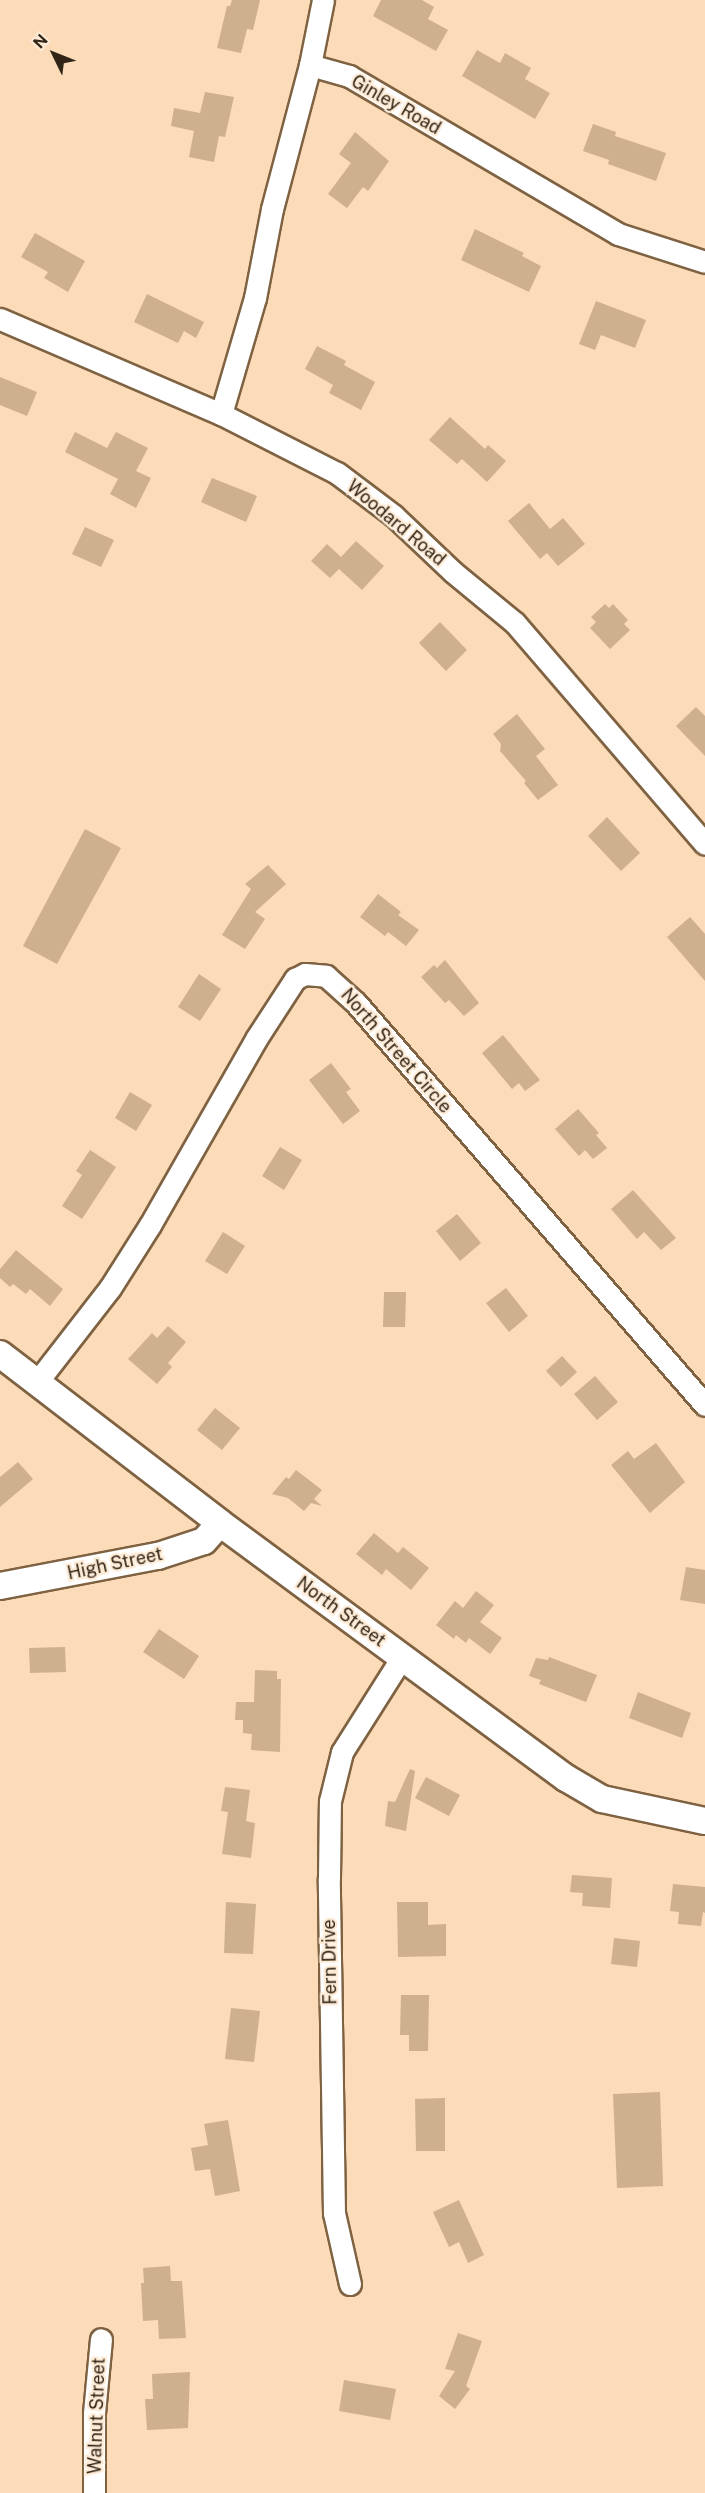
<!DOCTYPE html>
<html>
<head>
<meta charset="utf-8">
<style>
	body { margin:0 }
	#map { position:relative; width:705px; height:2493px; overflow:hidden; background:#fbdbb8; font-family:"Public Sans",sans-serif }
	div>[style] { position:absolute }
	.building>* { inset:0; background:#ceb08d }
	.roads { filter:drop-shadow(2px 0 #7e6242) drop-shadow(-2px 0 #7e6242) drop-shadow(0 2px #7e6242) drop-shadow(0 -2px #7e6242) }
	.minor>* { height:21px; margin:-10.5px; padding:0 10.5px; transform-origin:10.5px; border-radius:10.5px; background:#fff }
	.tertiary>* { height:26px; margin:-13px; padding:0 13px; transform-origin:13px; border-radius:13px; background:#fff }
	span { translate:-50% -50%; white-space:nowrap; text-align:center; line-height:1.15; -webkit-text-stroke:4.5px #feebd6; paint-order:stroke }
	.street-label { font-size:18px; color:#312517 }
	.north { position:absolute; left:24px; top:24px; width:60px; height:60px; -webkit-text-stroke:4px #feebd6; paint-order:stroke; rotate:313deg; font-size:16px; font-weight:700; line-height:24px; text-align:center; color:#312517 }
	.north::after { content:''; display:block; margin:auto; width:21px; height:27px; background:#312517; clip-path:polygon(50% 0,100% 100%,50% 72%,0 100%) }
</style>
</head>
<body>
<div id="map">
	<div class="building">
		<i style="clip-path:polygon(232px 0,260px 0,253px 30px,247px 29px,241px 53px,217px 48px,227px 6px,230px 6px)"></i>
		<i style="clip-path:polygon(381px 0,422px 0,434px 7px,428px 19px,448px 30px,436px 51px,373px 16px)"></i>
		<i style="clip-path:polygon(477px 50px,500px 63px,505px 53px,531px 68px,525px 79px,550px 93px,535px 119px,462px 76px)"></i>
		<i style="clip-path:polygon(205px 92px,234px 97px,225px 137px,219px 136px,214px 162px,189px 157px,194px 131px,171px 126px,174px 108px,200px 113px)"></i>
		<i style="clip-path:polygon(593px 124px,616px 132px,615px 136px,666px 153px,656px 181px,608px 164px,609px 160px,583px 151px)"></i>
		<i style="clip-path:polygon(355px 132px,389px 161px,368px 191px,363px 187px,347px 208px,328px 194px,351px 163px,339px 154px)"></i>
		<i style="clip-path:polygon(475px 229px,524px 253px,522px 256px,541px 266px,529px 292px,461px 260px)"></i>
		<i style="clip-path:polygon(35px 233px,85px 261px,68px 292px,44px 278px,48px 272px,21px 257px)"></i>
		<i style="clip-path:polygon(147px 294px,204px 322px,196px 338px,184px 331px,178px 343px,134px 322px)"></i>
		<i style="clip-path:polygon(596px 301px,646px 320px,635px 348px,601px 335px,595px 350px,579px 344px)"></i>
		<i style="clip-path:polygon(317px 346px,346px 361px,344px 365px,375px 382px,361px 410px,329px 393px,333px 385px,305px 369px)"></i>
		<i style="clip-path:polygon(0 377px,37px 392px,27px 416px,0 405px)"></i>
		<i style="clip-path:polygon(450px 417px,485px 449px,488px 445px,506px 461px,487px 482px,462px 459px,457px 464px,429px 440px)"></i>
		<i style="clip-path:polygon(75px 432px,107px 448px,116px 432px,148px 448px,136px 471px,151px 478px,136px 508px,110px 494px,118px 479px,65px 452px)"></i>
		<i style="clip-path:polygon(212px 478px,257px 496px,246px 522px,201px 502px)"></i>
		<i style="clip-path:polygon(529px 503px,550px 529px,563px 518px,585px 544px,558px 566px,547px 553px,540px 559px,508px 521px)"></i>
		<i style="clip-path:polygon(85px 527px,114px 540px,101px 567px,72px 554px)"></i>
		<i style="clip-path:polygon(356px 541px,384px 566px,362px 590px,339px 569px,330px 578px,311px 561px,327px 544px,341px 557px)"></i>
		<i style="clip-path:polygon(605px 604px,609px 608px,613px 604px,628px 620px,624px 624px,630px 630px,610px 649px,590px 628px,596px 622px,591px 617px)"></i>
		<i style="clip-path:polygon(440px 622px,467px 650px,446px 671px,419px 643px)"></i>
		<i style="clip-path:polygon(696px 707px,705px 716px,705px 756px,676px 726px)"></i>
		<i style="clip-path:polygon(517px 714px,545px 749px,536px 756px,558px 785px,538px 800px,524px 783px,526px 781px,500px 751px,501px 744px,493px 734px)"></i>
		<i style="clip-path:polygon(607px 817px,640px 853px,621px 871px,588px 836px)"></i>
		<i style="clip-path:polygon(85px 829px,121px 848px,57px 964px,23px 946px)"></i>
		<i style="clip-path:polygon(268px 865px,286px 884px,255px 912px,265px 919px,245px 949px,222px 935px,251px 889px,245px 884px)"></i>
		<i style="clip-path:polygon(378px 894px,401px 912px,398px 915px,419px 930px,406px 946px,388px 932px,385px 936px,360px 917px)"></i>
		<i style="clip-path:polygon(690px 917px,705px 934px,705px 981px,667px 937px)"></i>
		<i style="clip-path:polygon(445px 960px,479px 1003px,464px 1016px,449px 1000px,445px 1003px,421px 977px,434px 965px,437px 968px)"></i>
		<i style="clip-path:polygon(199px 974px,221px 989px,200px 1021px,178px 1007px)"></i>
		<i style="clip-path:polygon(503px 1035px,540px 1080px,525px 1091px,519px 1083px,512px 1089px,482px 1053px)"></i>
		<i style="clip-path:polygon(331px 1063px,351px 1089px,346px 1092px,360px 1111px,343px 1124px,309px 1080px)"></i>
		<i style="clip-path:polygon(130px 1092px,152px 1105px,136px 1131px,115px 1118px)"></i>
		<i style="clip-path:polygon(578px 1109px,599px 1133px,596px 1135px,607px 1148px,593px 1159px,585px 1150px,579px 1156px,555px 1129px)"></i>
		<i style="clip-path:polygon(280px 1147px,302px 1160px,284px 1190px,262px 1176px)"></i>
		<i style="clip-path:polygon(90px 1150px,116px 1167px,82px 1219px,62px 1206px,82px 1175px,76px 1171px)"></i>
		<i style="clip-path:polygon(633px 1190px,676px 1238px,661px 1250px,644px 1232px,637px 1239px,611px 1209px)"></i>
		<i style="clip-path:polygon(457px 1214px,481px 1243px,460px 1261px,436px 1231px)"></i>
		<i style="clip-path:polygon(223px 1232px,245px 1246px,227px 1274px,205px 1261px)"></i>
		<i style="clip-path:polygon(16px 1250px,63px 1289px,50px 1306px,30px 1289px,26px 1294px,13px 1284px,10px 1287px,0 1278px,0 1269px)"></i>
		<i style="clip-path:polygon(506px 1288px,528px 1316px,509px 1332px,486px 1303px)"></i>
		<i style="clip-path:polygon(384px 1292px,406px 1292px,405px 1327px,383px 1327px)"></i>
		<i style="clip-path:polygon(168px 1326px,186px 1342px,168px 1363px,172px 1367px,157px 1384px,128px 1359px,152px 1333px,157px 1338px)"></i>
		<i style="clip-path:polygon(562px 1356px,577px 1372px,561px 1387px,546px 1371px)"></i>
		<i style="clip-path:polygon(595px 1376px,618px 1402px,597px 1420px,574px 1394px)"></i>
		<i style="clip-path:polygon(215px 1408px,240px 1428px,222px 1450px,197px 1430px)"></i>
		<i style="clip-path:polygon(656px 1443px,685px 1482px,650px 1513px,611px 1465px,628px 1451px,634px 1459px)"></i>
		<i style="clip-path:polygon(18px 1462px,33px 1479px,0 1507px,0 1477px)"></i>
		<i style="clip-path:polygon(296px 1470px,322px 1490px,314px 1499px,322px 1506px,311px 1503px,304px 1511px,288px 1498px,272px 1494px,286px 1477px,289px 1479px)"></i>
		<i style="clip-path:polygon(374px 1533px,398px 1553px,403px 1547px,429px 1568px,411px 1590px,386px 1569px,382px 1575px,356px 1554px)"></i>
		<i style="clip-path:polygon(686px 1567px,705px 1570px,705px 1604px,680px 1600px)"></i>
		<i style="clip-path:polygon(476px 1591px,494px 1605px,480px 1622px,502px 1638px,490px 1654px,469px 1638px,466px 1643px,456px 1635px,454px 1639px,436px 1625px,455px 1601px,463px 1608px)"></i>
		<i style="clip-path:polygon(159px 1629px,199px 1656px,184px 1679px,143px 1652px)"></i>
		<i style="clip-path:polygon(65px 1647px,66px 1672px,30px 1673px,29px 1648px)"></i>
		<i style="clip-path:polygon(549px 1657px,597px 1675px,586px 1702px,539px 1684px,541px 1680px,529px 1676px,536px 1658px,548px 1660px)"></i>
		<i style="clip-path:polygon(255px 1670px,277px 1671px,277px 1679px,281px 1679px,280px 1752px,251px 1750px,252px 1734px,243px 1733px,243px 1720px,235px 1720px,236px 1702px,254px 1702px)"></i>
		<i style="clip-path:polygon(638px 1692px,691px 1713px,682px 1738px,629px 1718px)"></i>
		<i style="clip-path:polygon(410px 1769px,415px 1771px,406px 1831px,385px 1826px,388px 1801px,395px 1802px)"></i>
		<i style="clip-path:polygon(426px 1777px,460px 1795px,449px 1816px,415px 1798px)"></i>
		<i style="clip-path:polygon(225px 1787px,250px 1790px,246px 1821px,255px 1823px,251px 1858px,222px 1854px,228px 1812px,221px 1811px)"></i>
		<i style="clip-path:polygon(572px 1875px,612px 1878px,610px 1908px,582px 1906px,583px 1893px,570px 1892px)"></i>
		<i style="clip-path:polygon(673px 1884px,705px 1887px,705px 1913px,703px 1912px,701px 1926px,678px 1924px,679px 1912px,670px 1911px)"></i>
		<i style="clip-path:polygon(226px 1902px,256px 1904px,253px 1954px,224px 1953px)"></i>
		<i style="clip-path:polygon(397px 1902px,428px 1902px,428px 1925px,446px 1924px,446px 1956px,398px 1957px)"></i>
		<i style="clip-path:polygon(614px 1938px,640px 1941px,637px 1967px,611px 1964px)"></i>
		<i style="clip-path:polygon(401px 1995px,429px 1995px,428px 2051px,409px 2051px,409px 2035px,400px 2035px)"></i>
		<i style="clip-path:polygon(231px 2008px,260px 2011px,254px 2062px,225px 2059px)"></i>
		<i style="clip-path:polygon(660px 2092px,663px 2186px,617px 2188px,613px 2094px)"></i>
		<i style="clip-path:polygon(445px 2098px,445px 2151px,416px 2151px,415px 2099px)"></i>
		<i style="clip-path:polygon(228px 2120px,240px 2191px,215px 2196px,210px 2169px,195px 2171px,191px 2148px,208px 2145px,204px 2124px)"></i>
		<i style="clip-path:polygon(459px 2200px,484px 2255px,468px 2263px,459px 2242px,449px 2247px,433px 2212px)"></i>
		<i style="clip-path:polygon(170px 2266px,171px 2281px,182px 2281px,186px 2338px,159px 2339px,158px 2320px,143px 2321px,141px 2283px,144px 2283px,143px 2268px)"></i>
		<i style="clip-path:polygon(458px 2333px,482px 2341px,466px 2386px,470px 2389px,455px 2409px,439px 2396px,455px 2371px,445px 2369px)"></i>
		<i style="clip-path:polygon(190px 2372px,188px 2428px,147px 2430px,145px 2399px,153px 2399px,152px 2374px)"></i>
		<i style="clip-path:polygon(344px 2380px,396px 2389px,390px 2420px,339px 2411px)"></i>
	</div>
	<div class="roads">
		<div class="minor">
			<i style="left:310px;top:65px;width:66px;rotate:-78.7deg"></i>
			<i style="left:0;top:319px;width:241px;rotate:23.3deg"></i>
			<i style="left:221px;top:414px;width:130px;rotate:27deg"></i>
			<i style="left:337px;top:473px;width:71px;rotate:37deg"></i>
			<i style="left:394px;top:516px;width:81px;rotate:43.5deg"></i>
			<i style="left:453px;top:572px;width:80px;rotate:39.4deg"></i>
			<i style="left:515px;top:623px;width:291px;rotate:49.3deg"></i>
			<i style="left:221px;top:414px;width:121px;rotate:-73.7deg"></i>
			<i style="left:255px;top:298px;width:91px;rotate:-79.2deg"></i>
			<i style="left:272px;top:209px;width:149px;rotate:-75.2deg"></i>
			<i style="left:310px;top:65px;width:41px;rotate:15.8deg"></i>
			<i style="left:349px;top:76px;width:312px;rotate:30.4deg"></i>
			<i style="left:618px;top:234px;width:91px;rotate:17.8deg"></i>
			<i style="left:37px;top:1382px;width:119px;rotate:-52.2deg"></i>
			<i style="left:110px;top:1288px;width:75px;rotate:-57.6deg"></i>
			<i style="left:150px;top:1225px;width:214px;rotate:-60.3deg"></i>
			<i style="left:256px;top:1039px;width:72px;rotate:-57deg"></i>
			<i style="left:295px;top:979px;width:11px;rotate:-27deg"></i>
			<i style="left:305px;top:974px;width:21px;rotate:5deg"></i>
			<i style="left:326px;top:976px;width:40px;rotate:42deg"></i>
			<i style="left:356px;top:1003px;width:532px;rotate:49.04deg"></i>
			<i style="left:350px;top:2284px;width:73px;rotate:-102.7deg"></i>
			<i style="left:334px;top:2213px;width:335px;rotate:-90.9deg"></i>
			<i style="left:329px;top:1878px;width:77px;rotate:-89.3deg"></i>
			<i style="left:330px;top:1801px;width:50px;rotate:-76.2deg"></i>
			<i style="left:342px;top:1752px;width:112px;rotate:-57.7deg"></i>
			<i style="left:94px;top:2493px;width:80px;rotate:-90deg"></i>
			<i style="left:94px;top:2413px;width:74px;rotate:-84.6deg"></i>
		</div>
		<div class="tertiary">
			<i style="left:0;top:1354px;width:277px;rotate:37.5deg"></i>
			<i style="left:220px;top:1523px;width:430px;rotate:36.4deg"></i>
			<i style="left:566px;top:1778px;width:42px;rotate:30.3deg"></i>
			<i style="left:602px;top:1799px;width:105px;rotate:12.1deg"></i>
			<i style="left:0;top:1586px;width:161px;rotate:-10.8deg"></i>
			<i style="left:158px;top:1556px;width:48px;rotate:-18.1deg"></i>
			<i style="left:204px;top:1541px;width:24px;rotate:-48deg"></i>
		</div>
	</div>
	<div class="street-label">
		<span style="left:396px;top:105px;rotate:30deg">Ginley Road</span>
		<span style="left:396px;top:523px;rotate:40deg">Woodard Road</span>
		<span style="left:396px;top:1051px;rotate:49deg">North Street Circle</span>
		<span style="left:115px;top:1564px;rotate:-12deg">High Street</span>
		<span style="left:341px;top:1612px;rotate:36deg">North Street</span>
		<span style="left:330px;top:1962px;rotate:-91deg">Fern Drive</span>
		<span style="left:97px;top:2416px;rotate:-88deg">Walnut Street</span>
	</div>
	<div class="north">N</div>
</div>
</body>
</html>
